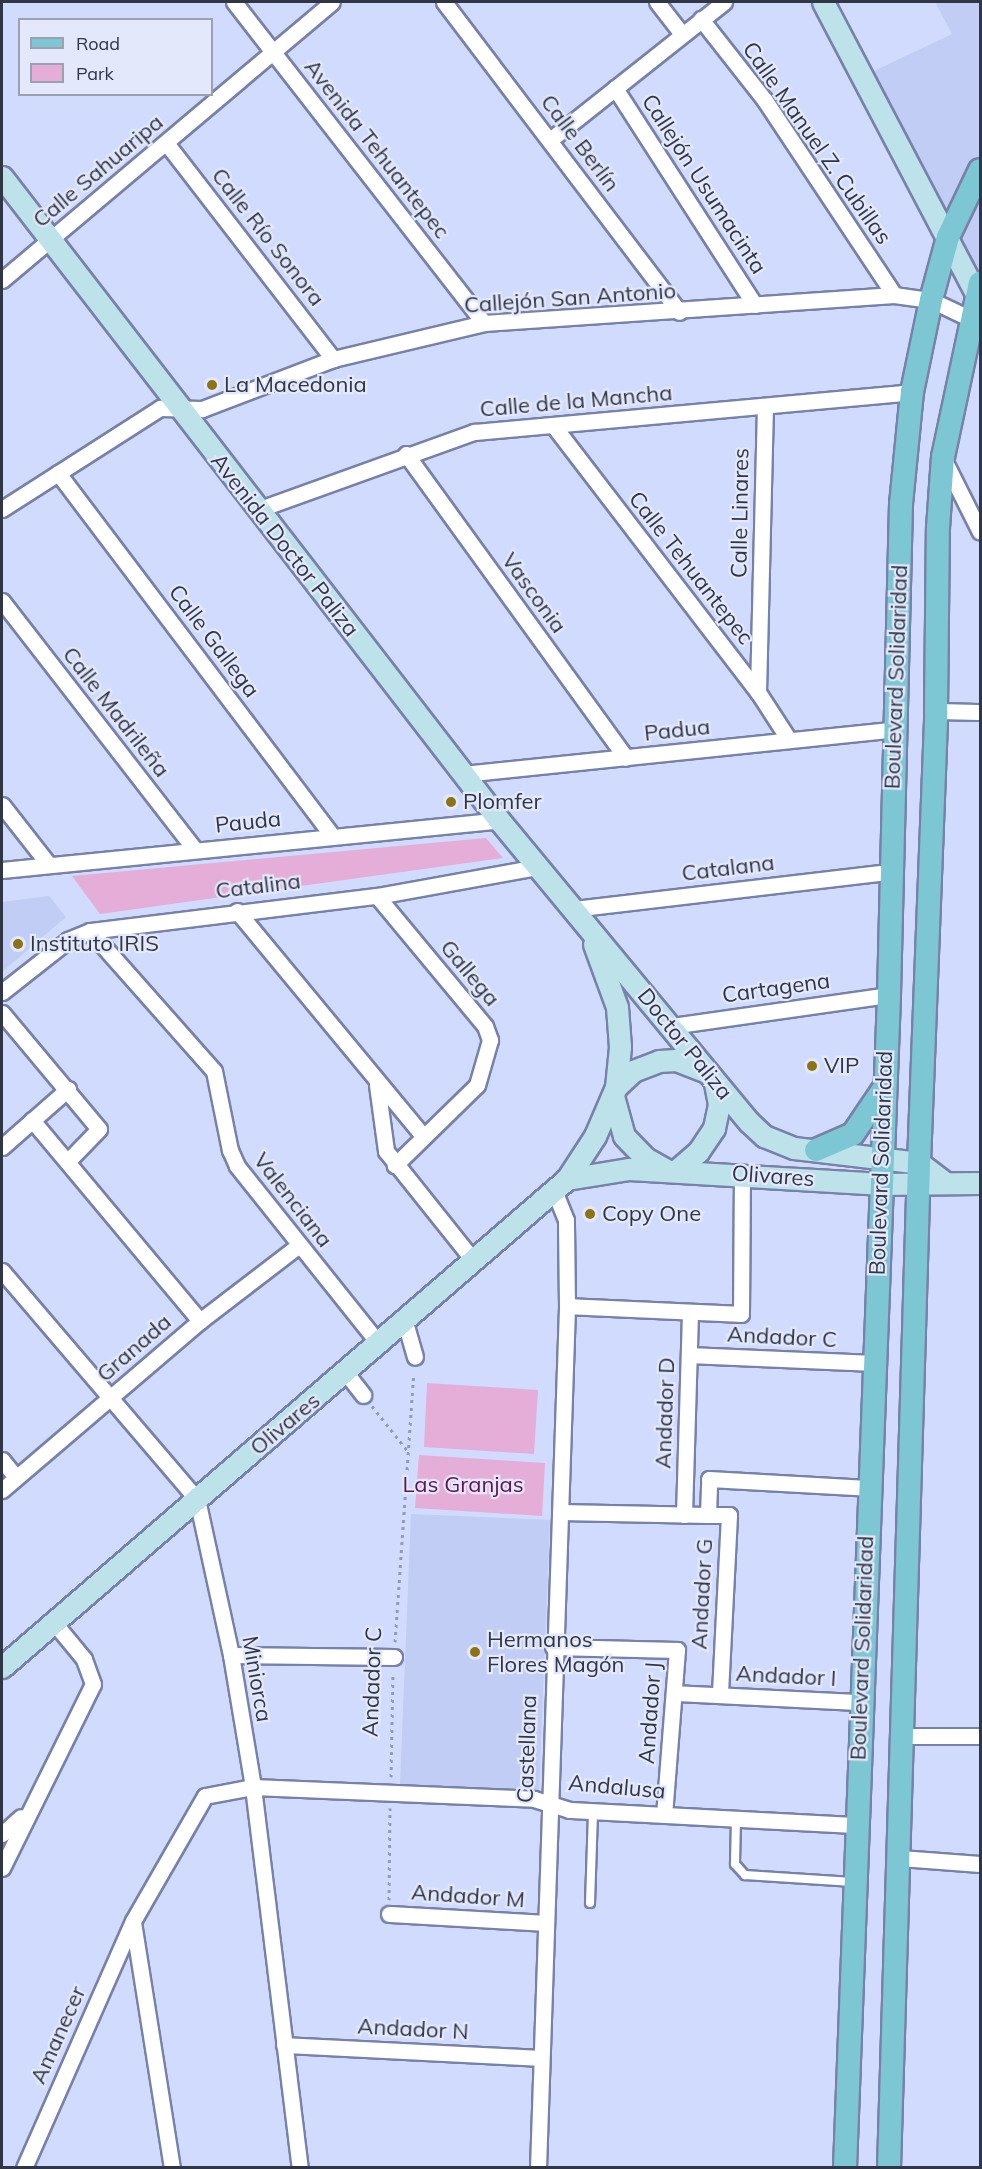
<!DOCTYPE html>
<html>
<head>
<meta charset="utf-8">
<style>
	body { margin:0 }
	#map { position:relative; width:982px; height:2169px; overflow:hidden; background:#d1dbfe; font-family:Mulish,sans-serif }
	div>[style] { position:absolute }
	.built>* { inset:0; background:#c1cdf4 }
	.green>* { inset:0; background:#e4aed9 }
	.path>* { height:3px; margin-top:-1.5px; transform-origin:0; background:repeating-linear-gradient(90deg,#929ab6 0 3px,transparent 0 7.5px) }
	.roads { filter:drop-shadow(2px 0 #7781a9) drop-shadow(-2px 0 #7781a9) drop-shadow(0 2px #7781a9) drop-shadow(0 -2px #7781a9) }
	.lane>* { height:8px; margin:-4px; padding:0 4px; transform-origin:4px; border-radius:4px; background:#fff }
	.street>* { height:15px; margin:-7.5px; padding:0 7.5px; transform-origin:7.5px; border-radius:7.5px; background:#fff }
	.secondary>* { height:21px; margin:-10.5px; padding:0 10.5px; transform-origin:10.5px; border-radius:10.5px; background:#bee2e9 }
	.primary>* { height:22px; margin:-11px; padding:0 11px; transform-origin:11px; border-radius:11px; background:#7dc6d3 }
	.dots>* { width:16px; height:16px; translate:-50% -50%; box-sizing:border-box; border:3px solid #e3e8fa; border-radius:50% }
	span { translate:-50% -50%; white-space:nowrap; text-align:center; line-height:1.15; -webkit-text-stroke:4.5px #e3e8fa; paint-order:stroke }
	.street-label { font-size:22px; color:#313647 }
	.poi-label { font-size:22px; color:#313647 }
	.left { translate:0 -50%; text-align:left }
	.park-label { font-size:22px; color:#601357 }
	.frame { position:absolute; inset:0; border:3px solid #313647; pointer-events:none }
	.legend { position:absolute; left:18px; top:18px; width:195px; height:78px; box-sizing:border-box; background:#e3e8fa; border:2px solid #9ca1b2; margin:0; padding:8px 10px; list-style:none; font-size:18px; color:#313647 }
	.legend li { display:flex; align-items:center; gap:12px; height:30px }
	.legend b { width:30px; border:2px solid #9ca1b2 }
</style>
</head>
<body>
<div id="map">
	<div class="built">
		<i style="clip-path:polygon(935px 2px,980px 2px,980px 280px,872px 72px,952px 34px)"></i>
		<i style="clip-path:polygon(49px 896px,66px 917px,2px 972px,2px 902px)"></i>
		<i style="clip-path:polygon(411px 1514px,550px 1520px,539px 1790px,400px 1784px)"></i>
	</div>
	<div class="green">
		<i style="clip-path:polygon(486px 838px,503px 858px,100px 914px,72px 876px)"></i>
		<i style="clip-path:polygon(427px 1383px,538px 1390px,534px 1454px,424px 1447px)"></i>
		<i style="clip-path:polygon(419px 1455px,545px 1463px,542px 1516px,415px 1508px)"></i>
	</div>
	<div class="path">
		<i style="left:372px;top:1406px;width:56px;rotate:51.5deg"></i>
		<i style="left:395px;top:1642px;width:270px;rotate:-86deg"></i>
		<i style="left:391px;top:1777px;width:104px;rotate:-88.9deg"></i>
		<i style="left:389px;top:1900px;width:92px;rotate:-89.4deg"></i>
	</div>
	<div class="roads">
		<div class="lane">
			<i style="left:736px;top:1819px;width:45px;rotate:91.3deg"></i>
			<i style="left:735px;top:1864px;width:15px;rotate:48deg"></i>
			<i style="left:745px;top:1875px;width:108px;rotate:3.7deg"></i>
			<i style="left:590px;top:1903px;width:91px;rotate:-88.1deg"></i>
		</div>
		<div class="street">
			<i style="left:234px;top:2px;width:407px;rotate:52.1deg"></i>
			<i style="left:444px;top:2px;width:389px;rotate:52.8deg"></i>
			<i style="left:657px;top:2px;width:41px;rotate:52deg"></i>
			<i style="left:701px;top:19px;width:102px;rotate:51.8deg"></i>
			<i style="left:764px;top:99px;width:235px;rotate:56.4deg"></i>
			<i style="left:615px;top:88px;width:258px;rotate:57.2deg"></i>
			<i style="left:550px;top:140px;width:222px;rotate:-38.4deg"></i>
			<i style="left:167px;top:144px;width:272px;rotate:52.3deg"></i>
			<i style="left:2px;top:280px;width:431px;rotate:-40.1deg"></i>
			<i style="left:553px;top:425px;width:337px;rotate:52.5deg"></i>
			<i style="left:758px;top:692px;width:57px;rotate:57.1deg"></i>
			<i style="left:406px;top:454px;width:375px;rotate:54.1deg"></i>
			<i style="left:944px;top:460px;width:80px;rotate:63.4deg"></i>
			<i style="left:58px;top:473px;width:455px;rotate:52.9deg"></i>
			<i style="left:2px;top:509px;width:188px;rotate:-32.6deg"></i>
			<i style="left:160px;top:408px;width:42px;rotate:1.4deg"></i>
			<i style="left:202px;top:409px;width:140px;rotate:-20.9deg"></i>
			<i style="left:333px;top:359px;width:155px;rotate:-13.4deg"></i>
			<i style="left:484px;top:323px;width:411px;rotate:-3.9deg"></i>
			<i style="left:894px;top:295px;width:37px;rotate:8deg"></i>
			<i style="left:931px;top:300px;width:44px;rotate:25.4deg"></i>
			<i style="left:257px;top:510px;width:231px;rotate:-19.8deg"></i>
			<i style="left:474px;top:432px;width:440px;rotate:-5.2deg"></i>
			<i style="left:2px;top:601px;width:315px;rotate:52.2deg"></i>
			<i style="left:758px;top:692px;width:285px;rotate:-88.6deg"></i>
			<i style="left:936px;top:711px;width:44px;rotate:1.3deg"></i>
			<i style="left:463px;top:774px;width:434px;rotate:-5.9deg"></i>
			<i style="left:2px;top:805px;width:76px;rotate:51.9deg"></i>
			<i style="left:2px;top:870px;width:500px;rotate:-5.7deg"></i>
			<i style="left:377px;top:896px;width:169px;rotate:50.3deg"></i>
			<i style="left:485px;top:1026px;width:15px;rotate:70deg"></i>
			<i style="left:490px;top:1040px;width:47px;rotate:106.1deg"></i>
			<i style="left:477px;top:1085px;width:115px;rotate:135.7deg"></i>
			<i style="left:573px;top:909px;width:319px;rotate:-6.7deg"></i>
			<i style="left:237px;top:911px;width:293px;rotate:50.4deg"></i>
			<i style="left:90px;top:931px;width:187px;rotate:48.5deg"></i>
			<i style="left:214px;top:1071px;width:81px;rotate:78.6deg"></i>
			<i style="left:230px;top:1150px;width:17px;rotate:66deg"></i>
			<i style="left:237px;top:1166px;width:228px;rotate:51.4deg"></i>
			<i style="left:2px;top:992px;width:84px;rotate:-38.2deg"></i>
			<i style="left:68px;top:940px;width:24px;rotate:-22deg"></i>
			<i style="left:90px;top:931px;width:289px;rotate:-7deg"></i>
			<i style="left:377px;top:896px;width:163px;rotate:-10.3deg"></i>
			<i style="left:2px;top:1013px;width:151px;rotate:50.1deg"></i>
			<i style="left:99px;top:1129px;width:45px;rotate:134.1deg"></i>
			<i style="left:671px;top:1026px;width:220px;rotate:-8.1deg"></i>
			<i style="left:377px;top:1085px;width:67px;rotate:82.2deg"></i>
			<i style="left:386px;top:1151px;width:139px;rotate:51.4deg"></i>
			<i style="left:32px;top:1120px;width:262px;rotate:50.1deg"></i>
			<i style="left:2px;top:1147px;width:88px;rotate:-41.3deg"></i>
			<i style="left:2px;top:1271px;width:300px;rotate:49.5deg"></i>
			<i style="left:197px;top:1499px;width:160px;rotate:77.7deg"></i>
			<i style="left:231px;top:1655px;width:134px;rotate:80.5deg"></i>
			<i style="left:253px;top:1787px;width:384px;rotate:83deg"></i>
			<i style="left:567px;top:1306px;width:174px;rotate:2.6deg"></i>
			<i style="left:741px;top:1314px;width:140px;rotate:-89.6deg"></i>
			<i style="left:405px;top:1322px;width:36px;rotate:74deg"></i>
			<i style="left:690px;top:1355px;width:183px;rotate:2.5deg"></i>
			<i style="left:346px;top:1373px;width:28px;rotate:52deg"></i>
			<i style="left:2px;top:1460px;width:22px;rotate:51deg"></i>
			<i style="left:2px;top:1490px;width:260px;rotate:-40.5deg"></i>
			<i style="left:200px;top:1321px;width:125px;rotate:-37.5deg"></i>
			<i style="left:560px;top:1512px;width:148px;rotate:1.2deg"></i>
			<i style="left:708px;top:1515px;width:36px;rotate:-88deg"></i>
			<i style="left:709px;top:1479px;width:159px;rotate:3.2deg"></i>
			<i style="left:684px;top:1515px;width:202px;rotate:-88.3deg"></i>
			<i style="left:708px;top:1515px;width:21px"></i>
			<i style="left:729px;top:1515px;width:180px;rotate:92.9deg"></i>
			<i style="left:553px;top:1647px;width:124px;rotate:1.4deg"></i>
			<i style="left:677px;top:1650px;width:165px;rotate:94.5deg"></i>
			<i style="left:231px;top:1655px;width:163px;rotate:0.7deg"></i>
			<i style="left:674px;top:1693px;width:186px;rotate:2.8deg"></i>
			<i style="left:903px;top:1736px;width:77px"></i>
			<i style="left:2px;top:1834px;width:25px;rotate:-42deg"></i>
			<i style="left:900px;top:1858px;width:80px;rotate:4.3deg"></i>
			<i style="left:2px;top:1868px;width:205px;rotate:-63.7deg"></i>
			<i style="left:93px;top:1684px;width:27px;rotate:-110deg"></i>
			<i style="left:84px;top:1659px;width:45px;rotate:-129.6deg"></i>
			<i style="left:389px;top:1914px;width:155px;rotate:3.3deg"></i>
			<i style="left:133px;top:1922px;width:249px;rotate:81deg"></i>
			<i style="left:284px;top:2045px;width:256px;rotate:2.9deg"></i>
			<i style="left:24px;top:2168px;width:270px;rotate:-66.2deg"></i>
			<i style="left:133px;top:1921px;width:144px;rotate:-60.1deg"></i>
			<i style="left:205px;top:1796px;width:49px;rotate:-10.6deg"></i>
			<i style="left:253px;top:1787px;width:281px;rotate:2.4deg"></i>
			<i style="left:534px;top:1799px;width:37px;rotate:17deg"></i>
			<i style="left:569px;top:1810px;width:287px;rotate:3deg"></i>
			<i style="left:538px;top:2168px;width:862px;rotate:-88.07deg"></i>
			<i style="left:567px;top:1306px;width:86px;rotate:-90.7deg"></i>
			<i style="left:566px;top:1220px;width:31px;rotate:-112deg"></i>
		</div>
		<div class="secondary">
			<i style="left:823px;top:2px;width:329px;rotate:62.3deg"></i>
			<i style="left:2px;top:177px;width:813px;rotate:52.3deg"></i>
			<i style="left:499px;top:820px;width:392px;rotate:50.4deg"></i>
			<i style="left:749px;top:1122px;width:21px;rotate:43deg"></i>
			<i style="left:764px;top:1136px;width:32px;rotate:22deg"></i>
			<i style="left:794px;top:1148px;width:126px;rotate:6.8deg"></i>
			<i style="left:919px;top:1163px;width:31px;rotate:37deg"></i>
			<i style="left:616px;top:1087px;width:23px;rotate:-43deg"></i>
			<i style="left:633px;top:1071px;width:28px;rotate:-21deg"></i>
			<i style="left:659px;top:1061px;width:17px;rotate:-3deg"></i>
			<i style="left:676px;top:1060px;width:31px;rotate:21deg"></i>
			<i style="left:613px;top:1096px;width:41px;rotate:74.6deg"></i>
			<i style="left:624px;top:1136px;width:30px;rotate:46deg"></i>
			<i style="left:645px;top:1158px;width:23px;rotate:29deg"></i>
			<i style="left:677px;top:1170px;width:28px;rotate:-41deg"></i>
			<i style="left:698px;top:1152px;width:29px;rotate:-56deg"></i>
			<i style="left:714px;top:1128px;width:25px;rotate:-78deg"></i>
			<i style="left:719px;top:1104px;width:21px;rotate:-101deg"></i>
			<i style="left:567px;top:1179px;width:63px;rotate:-9.2deg"></i>
			<i style="left:629px;top:1169px;width:250px;rotate:3.4deg"></i>
			<i style="left:879px;top:1184px;width:101px;rotate:-0.6deg"></i>
			<i style="left:2px;top:1667px;width:747px;rotate:-40.82deg"></i>
			<i style="left:567px;top:1179px;width:51px;rotate:-56.9deg"></i>
			<i style="left:595px;top:1136px;width:53px;rotate:-66.8deg"></i>
			<i style="left:616px;top:1087px;width:40px;rotate:-84.3deg"></i>
			<i style="left:620px;top:1047px;width:40px;rotate:-94.3deg"></i>
			<i style="left:617px;top:1007px;width:67px;rotate:-110.1deg"></i>
		</div>
		<div class="primary">
			<i style="left:816px;top:1150px;width:40px;rotate:-23.4deg"></i>
			<i style="left:853px;top:1134px;width:52px;rotate:-56deg"></i>
			<i style="left:845px;top:2168px;width:1174px;rotate:-87.85deg"></i>
			<i style="left:889px;top:995px;width:491px;rotate:-88.6deg"></i>
			<i style="left:901px;top:504px;width:113px;rotate:-84.4deg"></i>
			<i style="left:912px;top:392px;width:94px;rotate:-78.3deg"></i>
			<i style="left:931px;top:300px;width:65px;rotate:-74.9deg"></i>
			<i style="left:948px;top:237px;width:74px;rotate:-64.5deg"></i>
			<i style="left:889px;top:2168px;width:1005px;rotate:-88.29deg"></i>
			<i style="left:919px;top:1163px;width:452px;rotate:-87.8deg"></i>
			<i style="left:936px;top:711px;width:183px;rotate:-89.4deg"></i>
			<i style="left:938px;top:528px;width:71px;rotate:-86deg"></i>
			<i style="left:943px;top:457px;width:178px;rotate:-78deg"></i>
		</div>
	</div>
	<div class="dots">
		<i style="left:212px;top:385px;background:#8b7316"></i>
		<i style="left:451px;top:802px;background:#8b7316"></i>
		<i style="left:18px;top:944px;background:#8b7316"></i>
		<i style="left:812px;top:1066px;background:#8b7316"></i>
		<i style="left:590px;top:1214px;background:#8b7316"></i>
		<i style="left:475px;top:1652px;background:#8b7316"></i>
	</div>
	<div class="street-label">
		<span style="left:580px;top:143px;rotate:53deg">Calle Berlín</span>
		<span style="left:817px;top:143px;rotate:55deg">Calle Manuel Z. Cubillas</span>
		<span style="left:377px;top:149px;rotate:52deg">Avenida Tehuantepec</span>
		<span style="left:98px;top:171px;rotate:-40deg">Calle Sahuaripa</span>
		<span style="left:704px;top:184px;rotate:57deg">Callejón Usumacinta</span>
		<span style="left:268px;top:237px;rotate:52deg">Calle Río Sonora</span>
		<span style="left:570px;top:298px;rotate:-4deg">Callejón San Antonio</span>
		<span style="left:576px;top:401px;rotate:-5deg">Calle de la Mancha</span>
		<span style="left:740px;top:513px;rotate:-89deg">Calle Linares</span>
		<span style="left:285px;top:545px;rotate:52deg">Avenida Doctor Paliza</span>
		<span style="left:691px;top:568px;rotate:52deg">Calle Tehuantepec</span>
		<span style="left:534px;top:593px;rotate:54deg">Vasconia</span>
		<span style="left:214px;top:641px;rotate:53deg">Calle Gallega</span>
		<span style="left:896px;top:677px;rotate:-88deg">Boulevard Solidaridad</span>
		<span style="left:116px;top:712px;rotate:52deg">Calle Madrileña</span>
		<span style="left:677px;top:730px;rotate:-6deg">Padua</span>
		<span style="left:248px;top:822px;rotate:-6deg">Pauda</span>
		<span style="left:728px;top:868px;rotate:-7deg">Catalana</span>
		<span style="left:258px;top:886px;rotate:-7deg">Catalina</span>
		<span style="left:470px;top:973px;rotate:50deg">Gallega</span>
		<span style="left:776px;top:988px;rotate:-8deg">Cartagena</span>
		<span style="left:685px;top:1044px;rotate:51deg">Doctor Paliza</span>
		<span style="left:881px;top:1163px;rotate:-88deg">Boulevard Solidaridad</span>
		<span style="left:773px;top:1176px;rotate:4deg">Olivares</span>
		<span style="left:293px;top:1200px;rotate:52deg">Valenciana</span>
		<span style="left:782px;top:1337px;rotate:3deg">Andador C</span>
		<span style="left:134px;top:1348px;rotate:-41deg">Granada</span>
		<span style="left:665px;top:1413px;rotate:-88deg">Andador D</span>
		<span style="left:285px;top:1424px;rotate:-40deg">Olivares</span>
		<span style="left:702px;top:1594px;rotate:-87deg">Andador G</span>
		<span style="left:862px;top:1648px;rotate:-88deg">Boulevard Solidaridad</span>
		<span style="left:786px;top:1676px;rotate:3deg">Andador I</span>
		<span style="left:257px;top:1679px;rotate:80deg">Miniorca</span>
		<span style="left:372px;top:1682px;rotate:-88deg">Andador C</span>
		<span style="left:650px;top:1713px;rotate:-86deg">Andador J</span>
		<span style="left:527px;top:1749px;rotate:-88deg">Castellana</span>
		<span style="left:617px;top:1787px;rotate:5deg">Andalusa</span>
		<span style="left:468px;top:1896px;rotate:4deg">Andador M</span>
		<span style="left:413px;top:2029px;rotate:3deg">Andador N</span>
		<span style="left:58px;top:2035px;rotate:-66deg">Amanecer</span>
	</div>
	<div class="poi-label">
		<span class="left" style="left:224px;top:385px">La Macedonia</span>
		<span class="left" style="left:463px;top:802px">Plomfer</span>
		<span class="left" style="left:30px;top:944px">Instituto IRIS</span>
		<span class="left" style="left:824px;top:1066px">VIP</span>
		<span class="left" style="left:602px;top:1214px">Copy One</span>
		<span class="left" style="left:487px;top:1652px">Hermanos<br>Flores Magón</span>
	</div>
	<div class="park-label">
		<span style="left:463px;top:1485px">Las Granjas</span>
	</div>
	<div class="frame"></div>
	<ul class="legend">
	<li><b style="height:8px;background:#7dc6d3"></b>Road</li>
	<li><b style="height:16px;background:#e4aed9"></b>Park</li>
	</ul>
</div>
</body>
</html>
